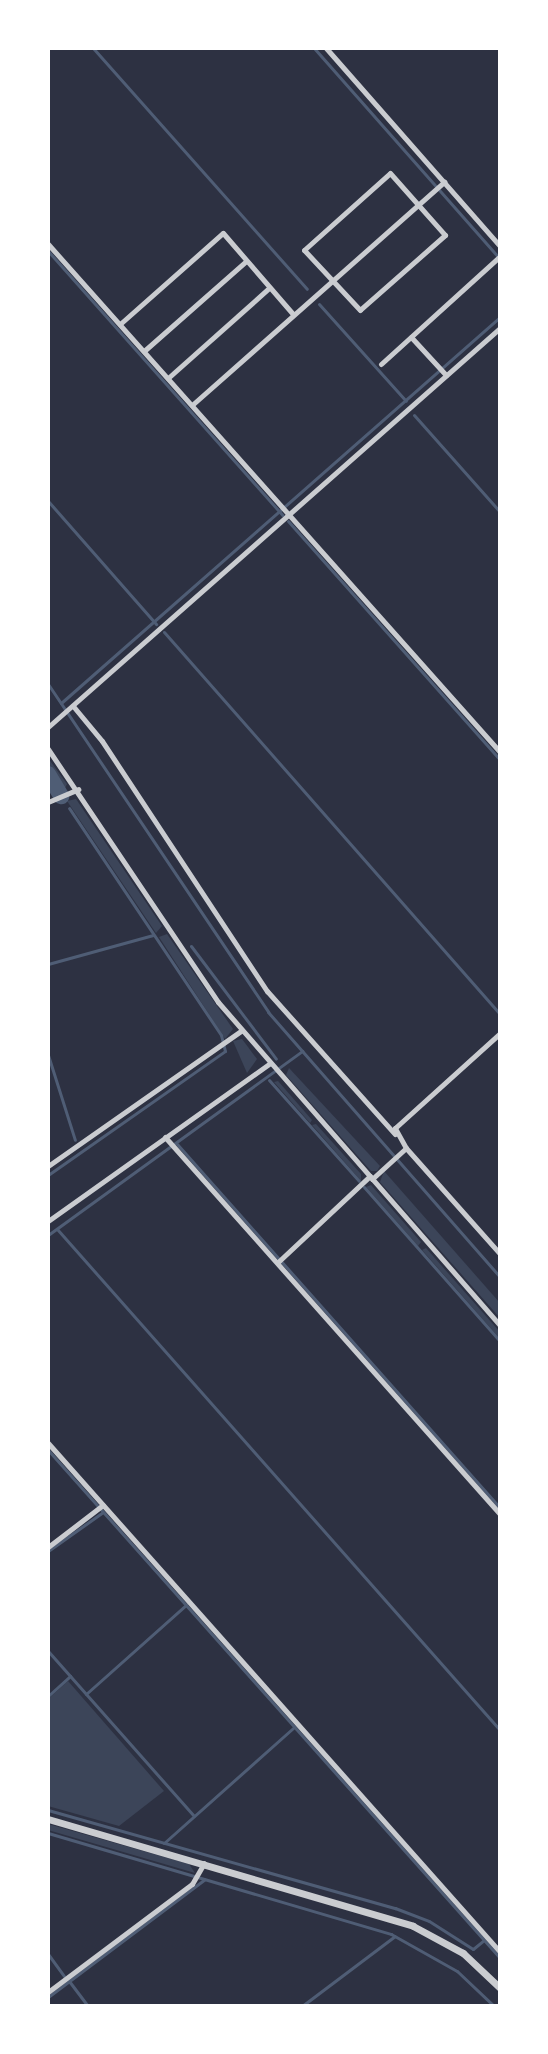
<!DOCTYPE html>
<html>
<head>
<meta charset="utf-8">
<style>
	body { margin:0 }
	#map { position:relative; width:548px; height:2054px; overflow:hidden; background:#2d3142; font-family:"Titillium Web",sans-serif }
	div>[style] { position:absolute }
	.green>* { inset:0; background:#3c4559 }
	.stream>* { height:3px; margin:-1.5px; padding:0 1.5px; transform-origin:1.5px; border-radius:1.5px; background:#4f5d75 }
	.river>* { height:16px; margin:-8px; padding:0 8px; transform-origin:8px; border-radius:8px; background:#4f5d75 }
	.minor>* { height:5px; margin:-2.5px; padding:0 2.5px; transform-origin:2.5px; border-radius:2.5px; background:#caccd0 }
	.tertiary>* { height:7px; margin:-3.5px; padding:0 3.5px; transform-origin:3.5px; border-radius:3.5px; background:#caccd0 }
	span { translate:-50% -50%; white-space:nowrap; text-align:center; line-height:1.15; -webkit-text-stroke:6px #fff; paint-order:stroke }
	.frame { position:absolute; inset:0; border:50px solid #fff; pointer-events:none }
</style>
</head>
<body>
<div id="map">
	<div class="green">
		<i style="clip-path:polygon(48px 758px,67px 784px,62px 794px,48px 765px)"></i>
		<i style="clip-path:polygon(76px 799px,162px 926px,156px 933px,67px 801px)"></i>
		<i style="clip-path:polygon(167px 934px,233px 1029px,225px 1039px,159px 937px)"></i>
		<i style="clip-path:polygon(242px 1039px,257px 1059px,247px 1073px,233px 1041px)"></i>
		<i style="clip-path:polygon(289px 1068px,380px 1166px,377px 1171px,371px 1171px,286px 1075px)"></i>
		<i style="clip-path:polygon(278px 1081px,312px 1120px,310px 1123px,274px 1082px)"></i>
		<i style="clip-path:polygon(316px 1124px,361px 1174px,361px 1181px,312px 1125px)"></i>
		<i style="clip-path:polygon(384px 1171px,500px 1303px,500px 1318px,380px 1182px)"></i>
		<i style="clip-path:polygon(371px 1185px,421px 1242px,418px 1246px,366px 1187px)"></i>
		<i style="clip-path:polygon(426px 1248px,500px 1332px,500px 1339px,422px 1250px)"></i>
		<i style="clip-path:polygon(68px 1681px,164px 1791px,119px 1826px,48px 1806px,48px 1699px)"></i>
		<i style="clip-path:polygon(48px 1824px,189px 1864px,195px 1873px,48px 1830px)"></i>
	</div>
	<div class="stream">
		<i style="left:93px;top:48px;width:322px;rotate:48.4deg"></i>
		<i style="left:314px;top:48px;width:280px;rotate:48.6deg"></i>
		<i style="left:48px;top:251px;width:353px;rotate:48.4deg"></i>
		<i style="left:319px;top:304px;width:130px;rotate:48.1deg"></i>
		<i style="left:414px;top:415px;width:130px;rotate:48.4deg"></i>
		<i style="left:48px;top:501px;width:164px;rotate:48.7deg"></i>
		<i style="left:288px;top:521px;width:319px;rotate:48.4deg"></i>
		<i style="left:164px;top:632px;width:509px;rotate:48.67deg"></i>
		<i style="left:48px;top:684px;width:395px;rotate:56.1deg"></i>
		<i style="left:268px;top:1012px;width:352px;rotate:48.8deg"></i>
		<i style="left:61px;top:703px;width:585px;rotate:-41.32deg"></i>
		<i style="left:191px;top:946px;width:141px;rotate:53deg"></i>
		<i style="left:48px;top:964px;width:109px;rotate:-15.4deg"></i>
		<i style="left:48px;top:1055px;width:89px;rotate:72.4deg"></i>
		<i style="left:269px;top:1080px;width:135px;rotate:48.3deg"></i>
		<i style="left:177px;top:1144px;width:487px;rotate:48.4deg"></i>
		<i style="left:48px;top:1175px;width:216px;rotate:-35deg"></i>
		<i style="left:225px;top:1051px;width:16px;rotate:-104deg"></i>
		<i style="left:221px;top:1035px;width:273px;rotate:-123.8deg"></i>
		<i style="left:364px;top:1187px;width:205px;rotate:48.6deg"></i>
		<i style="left:57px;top:1229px;width:669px;rotate:48.52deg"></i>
		<i style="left:48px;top:1235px;width:314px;rotate:-35.9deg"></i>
		<i style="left:48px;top:1450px;width:680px;rotate:48.34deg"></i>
		<i style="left:48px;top:1551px;width:67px;rotate:-35.3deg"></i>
		<i style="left:48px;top:1651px;width:220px;rotate:48.5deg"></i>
		<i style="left:86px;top:1694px;width:134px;rotate:-41.7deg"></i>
		<i style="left:48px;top:1696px;width:30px;rotate:-42deg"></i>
		<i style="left:48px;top:1810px;width:361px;rotate:15.8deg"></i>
		<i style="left:395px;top:1908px;width:36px;rotate:21deg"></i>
		<i style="left:429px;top:1921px;width:52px;rotate:32.5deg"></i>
		<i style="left:473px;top:1949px;width:14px;rotate:-39deg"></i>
		<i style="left:48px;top:1833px;width:358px;rotate:16.4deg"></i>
		<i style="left:391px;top:1934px;width:76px;rotate:29.3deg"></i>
		<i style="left:457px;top:1971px;width:51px;rotate:43.4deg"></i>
		<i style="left:164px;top:1843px;width:174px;rotate:-41.7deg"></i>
		<i style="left:48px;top:1954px;width:27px;rotate:54deg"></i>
		<i style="left:69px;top:1981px;width:31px;rotate:53deg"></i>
		<i style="left:48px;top:1997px;width:196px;rotate:-36.9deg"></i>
		<i style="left:302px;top:2006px;width:116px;rotate:-37deg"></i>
	</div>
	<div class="river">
		<i style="left:48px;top:774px;width:26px;rotate:59deg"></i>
	</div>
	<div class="minor">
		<i style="left:326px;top:48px;width:264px;rotate:48.7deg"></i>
		<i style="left:390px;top:173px;width:83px;rotate:48.4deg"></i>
		<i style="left:445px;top:235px;width:113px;rotate:138.6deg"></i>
		<i style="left:360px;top:310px;width:82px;rotate:-133deg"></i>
		<i style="left:304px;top:250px;width:115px;rotate:-41.8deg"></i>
		<i style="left:48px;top:244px;width:680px;rotate:48.34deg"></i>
		<i style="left:120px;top:324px;width:137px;rotate:-41.5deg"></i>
		<i style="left:223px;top:233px;width:107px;rotate:49.2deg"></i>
		<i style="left:411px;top:337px;width:52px;rotate:47.4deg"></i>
		<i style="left:144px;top:351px;width:136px;rotate:-41.4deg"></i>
		<i style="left:381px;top:364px;width:161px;rotate:-42.2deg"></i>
		<i style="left:168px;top:378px;width:135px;rotate:-41.7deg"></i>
		<i style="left:192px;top:405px;width:337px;rotate:-41.5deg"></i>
		<i style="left:73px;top:706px;width:45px;rotate:50.4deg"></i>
		<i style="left:102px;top:741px;width:300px;rotate:56.6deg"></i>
		<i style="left:267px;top:991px;width:192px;rotate:48.2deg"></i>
		<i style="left:48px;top:727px;width:603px;rotate:-41.44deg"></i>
		<i style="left:48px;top:749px;width:305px;rotate:56.1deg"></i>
		<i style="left:218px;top:1002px;width:429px;rotate:48.9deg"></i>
		<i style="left:48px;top:802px;width:33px;rotate:-23deg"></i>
		<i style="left:165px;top:1137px;width:504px;rotate:48.38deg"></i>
		<i style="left:406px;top:1148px;width:142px;rotate:48.4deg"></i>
		<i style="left:48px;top:1166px;width:236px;rotate:-35deg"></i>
		<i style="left:372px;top:1179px;width:46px;rotate:-42.4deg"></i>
		<i style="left:406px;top:1148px;width:23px;rotate:-119deg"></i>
		<i style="left:395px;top:1128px;width:142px;rotate:-42.1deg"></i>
		<i style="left:48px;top:1221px;width:271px;rotate:-35.4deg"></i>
		<i style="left:278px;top:1262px;width:126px;rotate:-43.1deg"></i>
		<i style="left:48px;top:1443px;width:681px;rotate:48.39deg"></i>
		<i style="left:48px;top:1547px;width:69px;rotate:-37.4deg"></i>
		<i style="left:48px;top:1992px;width:180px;rotate:-36.9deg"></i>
		<i style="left:192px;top:1884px;width:24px;rotate:-60deg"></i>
	</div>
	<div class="tertiary">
		<i style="left:48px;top:1819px;width:380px;rotate:16.3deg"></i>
		<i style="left:413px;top:1926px;width:57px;rotate:28.4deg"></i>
		<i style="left:463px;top:1953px;width:51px;rotate:43.4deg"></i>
	</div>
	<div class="frame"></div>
</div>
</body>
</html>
